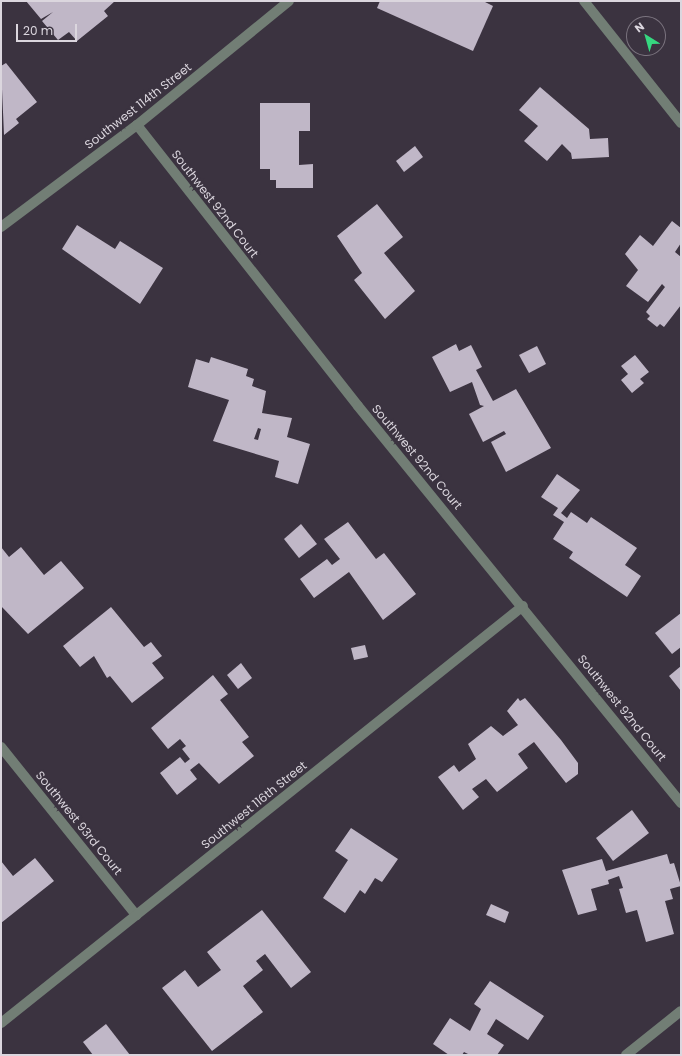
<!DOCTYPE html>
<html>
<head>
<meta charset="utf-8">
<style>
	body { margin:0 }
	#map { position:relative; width:682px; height:1056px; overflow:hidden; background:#3b3340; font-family:Poppins,sans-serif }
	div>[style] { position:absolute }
	.building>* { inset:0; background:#c0b7c7 }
	.minor>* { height:10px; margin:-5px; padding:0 5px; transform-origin:5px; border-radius:5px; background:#727e75 }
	span { translate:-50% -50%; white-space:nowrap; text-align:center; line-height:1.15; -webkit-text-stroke:4px #3b3340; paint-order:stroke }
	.street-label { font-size:12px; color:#dbd6de }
	.frame { position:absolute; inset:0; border:2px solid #dbd6de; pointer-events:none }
	.north { position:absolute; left:626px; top:16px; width:40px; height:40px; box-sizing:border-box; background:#3b3340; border:1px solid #7b747f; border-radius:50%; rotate:323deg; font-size:11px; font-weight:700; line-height:16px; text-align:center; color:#dbd6de }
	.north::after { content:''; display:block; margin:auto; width:14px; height:18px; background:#36d880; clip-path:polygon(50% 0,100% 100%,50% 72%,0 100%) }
	.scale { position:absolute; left:16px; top:24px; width:61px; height:18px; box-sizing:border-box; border:2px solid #dbd6de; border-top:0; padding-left:5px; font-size:12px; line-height:14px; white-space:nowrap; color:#dbd6de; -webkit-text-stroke:3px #3b3340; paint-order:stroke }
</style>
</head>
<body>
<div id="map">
	<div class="building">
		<i style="clip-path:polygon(26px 1px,115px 1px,104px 11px,108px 16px,77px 41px,69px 32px,58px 40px,42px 21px,53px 12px,41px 19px)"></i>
		<i style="clip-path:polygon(380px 1px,483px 1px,493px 6px,473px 51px,377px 8px)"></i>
		<i style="clip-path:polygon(6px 63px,37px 102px,16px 119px,19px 123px,4px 135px,1px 66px)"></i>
		<i style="clip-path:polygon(540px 87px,589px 129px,590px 139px,608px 138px,609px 157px,572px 159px,571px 153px,562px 144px,547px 161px,524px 141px,538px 126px,519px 110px)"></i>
		<i style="clip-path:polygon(260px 103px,310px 103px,310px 131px,299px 131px,299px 165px,313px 164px,313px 188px,276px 188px,276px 180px,270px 180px,270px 169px,260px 169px)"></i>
		<i style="clip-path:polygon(415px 146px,423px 157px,404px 172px,396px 161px)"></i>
		<i style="clip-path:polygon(377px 204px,403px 237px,384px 253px,415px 291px,385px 319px,354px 280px,362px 273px,337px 236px)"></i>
		<i style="clip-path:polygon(672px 221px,681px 228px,681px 243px,675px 252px,681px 257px,681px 305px,664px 327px,660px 324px,657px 327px,647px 319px,650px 316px,646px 312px,665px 287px,662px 284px,648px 302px,626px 286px,638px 270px,625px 254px,640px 235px,653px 246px)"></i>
		<i style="clip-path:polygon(77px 225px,115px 249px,120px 241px,163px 268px,140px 304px,62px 249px)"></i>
		<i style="clip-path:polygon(456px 344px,459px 351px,471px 345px,482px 367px,476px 370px,493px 401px,516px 389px,551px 448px,506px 472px,491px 442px,506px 434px,504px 431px,483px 442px,469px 414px,484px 406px,480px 405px,472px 382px,450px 392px,432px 357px)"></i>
		<i style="clip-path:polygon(537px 346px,546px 364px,529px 373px,519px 355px)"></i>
		<i style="clip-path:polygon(635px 355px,649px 372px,640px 379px,644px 383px,632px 393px,621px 380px,628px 374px,621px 366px)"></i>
		<i style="clip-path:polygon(evenodd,211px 357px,248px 369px,246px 376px,254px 379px,252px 386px,266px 391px,262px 413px,292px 418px,287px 437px,310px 444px,298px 484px,275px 477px,279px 461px,213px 441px,229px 400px,188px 387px,196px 359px,209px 363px,211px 357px,258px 428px,261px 429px,258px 440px,254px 439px,258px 428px)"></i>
		<i style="clip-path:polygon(557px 474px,580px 490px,561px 513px,567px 518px,571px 512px,587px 523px,591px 517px,637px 548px,625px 565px,641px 576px,627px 597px,569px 558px,573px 552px,553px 539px,564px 522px,553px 515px,558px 508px,541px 497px)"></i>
		<i style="clip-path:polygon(348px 522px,376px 559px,384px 553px,416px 594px,383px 620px,349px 572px,314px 598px,300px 579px,327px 559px,332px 565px,340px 559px,324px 539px)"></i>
		<i style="clip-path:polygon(301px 524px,317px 544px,299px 558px,284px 539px)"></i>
		<i style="clip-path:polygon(1px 547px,9px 557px,21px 547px,44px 575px,61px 561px,84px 588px,28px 634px,1px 606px)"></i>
		<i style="clip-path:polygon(111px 607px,144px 647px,151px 642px,162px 656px,152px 663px,164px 678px,132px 703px,110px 676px,107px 678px,94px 656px,80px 667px,63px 646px)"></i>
		<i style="clip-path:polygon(681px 613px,681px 647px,672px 654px,655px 633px)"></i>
		<i style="clip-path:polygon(365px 645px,368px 657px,354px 660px,351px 648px)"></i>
		<i style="clip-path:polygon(241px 663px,252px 678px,238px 689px,227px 675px)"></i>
		<i style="clip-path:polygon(681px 666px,681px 691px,669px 676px)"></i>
		<i style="clip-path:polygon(213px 675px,228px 694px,220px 700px,249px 737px,242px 742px,254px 756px,219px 784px,199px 763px,190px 770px,197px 779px,177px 795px,160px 773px,180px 757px,185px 763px,190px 759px,182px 749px,186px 746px,180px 739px,168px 749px,151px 728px)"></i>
		<i style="clip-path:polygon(518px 698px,520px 701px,525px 698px,561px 740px,578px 763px,578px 774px,566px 783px,534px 742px,518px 754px,528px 768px,497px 792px,486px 779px,472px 789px,479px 797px,463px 810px,438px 777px,454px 765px,459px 772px,476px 759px,468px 744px,491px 726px,503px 736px,518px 725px,507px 711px)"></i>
		<i style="clip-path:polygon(632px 810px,649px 833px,613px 861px,596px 838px)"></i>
		<i style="clip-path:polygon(351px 828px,398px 859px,382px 882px,375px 878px,365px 894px,360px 890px,345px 913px,323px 898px,348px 860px,335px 851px)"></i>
		<i style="clip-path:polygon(667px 854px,670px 864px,674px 863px,681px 886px,670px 889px,673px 899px,665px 901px,674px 934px,646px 942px,637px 910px,626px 913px,619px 889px,623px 888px,619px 876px,608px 880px,609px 884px,591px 889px,597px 910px,578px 915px,562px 870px,602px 859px,606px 871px)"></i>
		<i style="clip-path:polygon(35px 858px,54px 881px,1px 923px,1px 861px,13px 876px)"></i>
		<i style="clip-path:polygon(491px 904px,509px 912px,505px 923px,486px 915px)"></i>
		<i style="clip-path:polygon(262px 910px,311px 972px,291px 988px,265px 954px,256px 961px,263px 970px,243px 986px,263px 1012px,212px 1051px,162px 988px,185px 970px,198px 987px,221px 970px,207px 952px)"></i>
		<i style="clip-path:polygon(490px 981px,544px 1016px,528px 1040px,496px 1019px,487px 1034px,504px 1045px,497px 1055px,470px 1055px,464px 1052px,462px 1055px,449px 1055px,433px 1044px,450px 1018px,470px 1031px,481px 1009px,474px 1004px)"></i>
		<i style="clip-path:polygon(106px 1024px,130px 1055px,93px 1055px,83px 1042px)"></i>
	</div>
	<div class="minor">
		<i style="left:584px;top:1px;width:156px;rotate:51.5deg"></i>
		<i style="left:137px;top:125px;width:357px;rotate:51.8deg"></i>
		<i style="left:358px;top:406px;width:512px;rotate:50.87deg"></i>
		<i style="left:1px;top:227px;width:170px;rotate:-36.9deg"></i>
		<i style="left:137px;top:125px;width:196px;rotate:-39.2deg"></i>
		<i style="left:1px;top:747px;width:216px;rotate:51.2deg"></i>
		<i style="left:1px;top:1023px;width:668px;rotate:-38.62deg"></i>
		<i style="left:626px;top:1055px;width:70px;rotate:-38.7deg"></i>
	</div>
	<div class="street-label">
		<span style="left:138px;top:106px;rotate:-38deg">Southwest 114th Street</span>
		<span style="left:215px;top:204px;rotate:52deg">Southwest 92nd Court</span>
		<span style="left:417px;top:457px;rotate:50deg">Southwest 92nd Court</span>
		<span style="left:622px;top:708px;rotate:51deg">Southwest 92nd Court</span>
		<span style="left:254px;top:805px;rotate:-39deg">Southwest 116th Street</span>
		<span style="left:79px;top:823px;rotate:51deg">Southwest 93rd Court</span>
	</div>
	<div class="frame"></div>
	<div class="north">N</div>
	<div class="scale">20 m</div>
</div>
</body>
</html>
